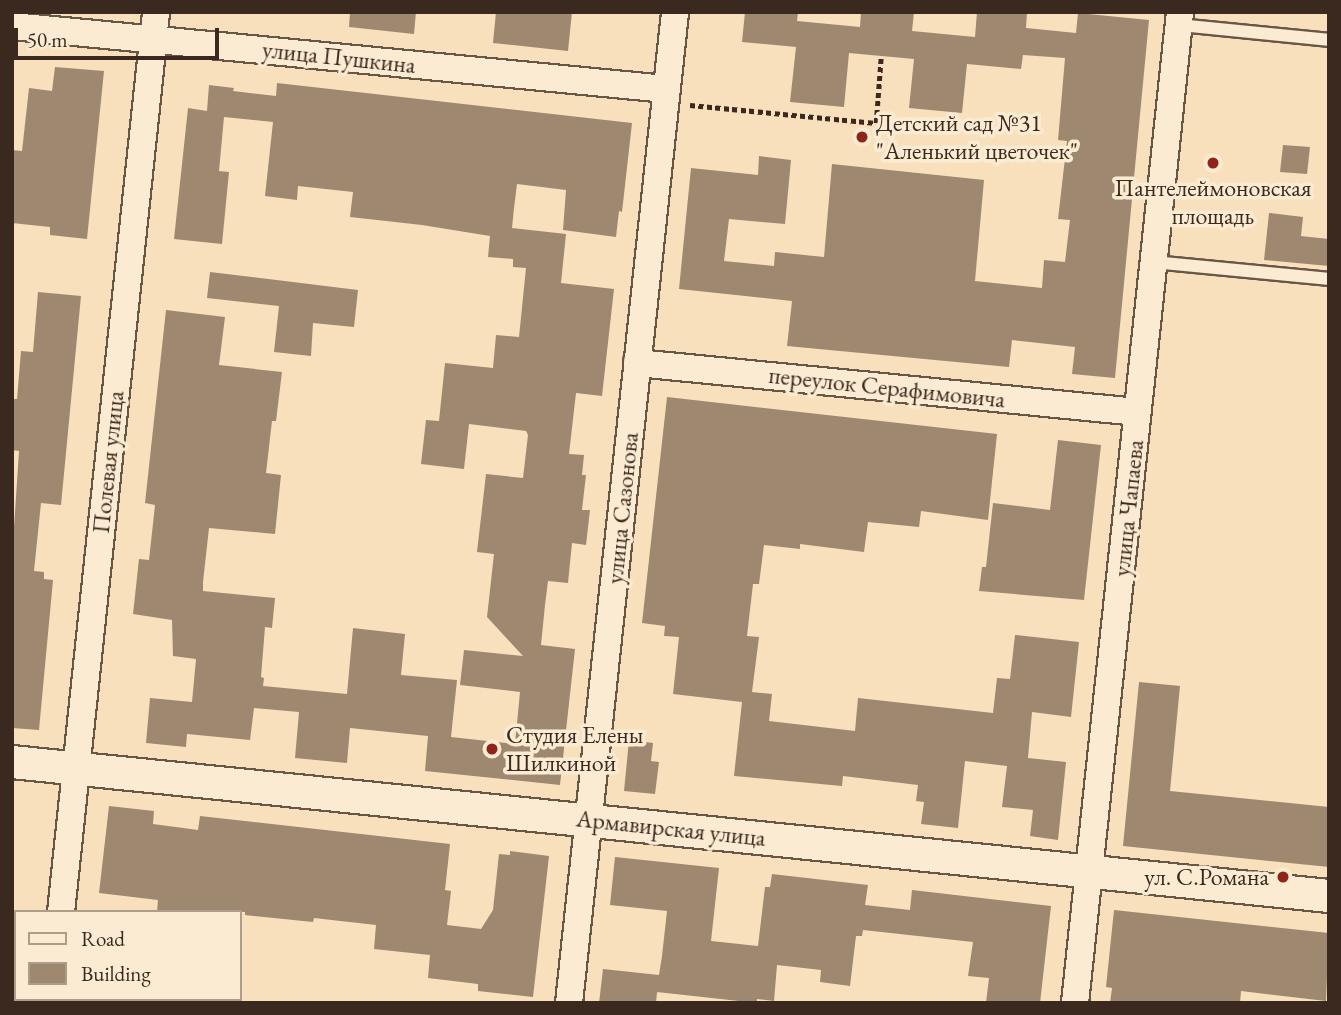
<!DOCTYPE html>
<html>
<head>
<meta charset="utf-8">
<style>
	body { margin:0 }
	#map { position:relative; width:1341px; height:1015px; overflow:hidden; background:#f9e0bc; font-family:"EB Garamond",serif }
	div>[style] { position:absolute }
	.building>* { inset:0; background:#9e8870 }
	.path>* { height:4.5px; margin-top:-2.25px; transform-origin:0; background:repeating-linear-gradient(90deg,#3b281e 0 5px,transparent 0 8.5px) }
	.roads { filter:drop-shadow(2px 0 #6a5646) drop-shadow(-2px 0 #6a5646) drop-shadow(0 2px #6a5646) drop-shadow(0 -2px #6a5646) }
	.service>* { height:12px; margin:-6px; padding:0 6px; transform-origin:6px; border-radius:6px; background:#fbebd3 }
	.minor>* { height:26px; margin:-13px; padding:0 13px; transform-origin:13px; border-radius:13px; background:#fbebd3 }
	.tertiary>* { height:32px; margin:-16px; padding:0 16px; transform-origin:16px; border-radius:16px; background:#fbebd3 }
	.dots>* { width:19px; height:19px; translate:-50% -50%; box-sizing:border-box; border:4px solid #fbebd3; border-radius:50% }
	span { translate:-50% -50%; white-space:nowrap; text-align:center; line-height:1.15; -webkit-text-stroke:7px #fbebd3; paint-order:stroke }
	.street-label { font-size:24px; color:#3b281e }
	.poi-label { font-size:24px; color:#3b281e }
	.left { translate:0 -50%; text-align:left }
	.right { translate:-100% -50%; text-align:right }
	.frame { position:absolute; inset:0; border:14px solid #3b281e; pointer-events:none }
	.legend { position:absolute; left:14px; top:910px; width:228px; height:91px; box-sizing:border-box; background:#fbebd3; border:2px solid #ae9d8b; margin:0; padding:9px 12px; list-style:none; font-size:21px; color:#3b281e }
	.legend li { display:flex; align-items:center; gap:14px; height:35px }
	.legend b { width:35px; border:2px solid #ae9d8b }
	.scale { position:absolute; left:14px; top:28px; width:205px; height:32px; box-sizing:border-box; border:4px solid #3b281e; border-top:0; padding-left:9px; font-size:21px; line-height:24px; white-space:nowrap; color:#3b281e; -webkit-text-stroke:5px #fbebd3; paint-order:stroke }
</style>
</head>
<body>
<div id="map">
	<div class="building">
		<i style="clip-path:polygon(350px 12px,416px 12px,414px 34px,349px 27px)"></i>
		<i style="clip-path:polygon(496px 12px,572px 12px,568px 51px,493px 43px)"></i>
		<i style="clip-path:polygon(745px 12px,798px 12px,797px 21px,860px 27px,861px 12px,914px 12px,912px 31px,975px 37px,977px 12px,1027px 12px,1026px 28px,1076px 33px,1078px 13px,1149px 20px,1115px 378px,1072px 374px,1075px 347px,1012px 340px,1009px 367px,787px 346px,792px 301px,679px 289px,691px 168px,758px 175px,759px 156px,791px 160px,785px 224px,729px 219px,724px 261px,774px 266px,775px 252px,824px 257px,832px 164px,984px 180px,975px 281px,1042px 288px,1044px 260px,1065px 262px,1070px 220px,1058px 219px,1067px 141px,1058px 140px,1065px 58px,1023px 55px,1021px 69px,967px 64px,962px 113px,909px 108px,914px 59px,849px 53px,844px 107px,790px 102px,796px 47px,742px 42px)"></i>
		<i style="clip-path:polygon(55px 67px,104px 71px,87px 239px,50px 235px,50px 227px,12px 223px,12px 150px,22px 151px,29px 88px,52px 91px)"></i>
		<i style="clip-path:polygon(277px 83px,632px 123px,622px 212px,619px 211px,616px 237px,563px 230px,566px 190px,517px 184px,514px 208px,512px 228px,566px 234px,561px 283px,614px 289px,602px 396px,576px 393px,569px 454px,584px 455px,582px 475px,586px 475px,582px 510px,590px 510px,586px 545px,572px 543px,568px 583px,548px 581px,545px 605px,541px 645px,575px 649px,560px 785px,425px 771px,428px 736px,350px 728px,347px 763px,295px 758px,299px 712px,254px 708px,250px 740px,187px 734px,186px 747px,146px 743px,150px 698px,192px 702px,196px 659px,173px 656px,172px 620px,133px 614px,139px 559px,149px 560px,155px 505px,145px 503px,166px 310px,225px 317px,219px 365px,282px 372px,276px 421px,272px 421px,266px 473px,281px 475px,275px 534px,209px 528px,203px 582px,203px 591px,275px 598px,272px 628px,265px 627px,261px 677px,264px 678px,263px 686px,347px 694px,353px 628px,405px 634px,401px 675px,457px 680px,451px 737px,515px 744px,520px 692px,460px 685px,464px 650px,523px 656px,487px 617px,494px 554px,477px 552px,486px 474px,523px 478px,528px 435px,526px 431px,469px 424px,464px 469px,421px 464px,426px 420px,439px 421px,445px 363px,493px 368px,496px 335px,519px 337px,526px 268px,513px 267px,513px 259px,488px 257px,490px 236px,422px 225px,350px 217px,353px 192px,298px 186px,297px 200px,265px 196px,273px 122px,224px 117px,219px 171px,229px 172px,222px 244px,174px 239px,188px 108px,207px 111px,209px 85px,234px 88px,233px 91px,276px 96px)"></i>
		<i style="clip-path:polygon(1283px 145px,1310px 147px,1307px 174px,1280px 172px)"></i>
		<i style="clip-path:polygon(1269px 213px,1303px 217px,1301px 236px,1329px 239px,1329px 266px,1264px 260px)"></i>
		<i style="clip-path:polygon(210px 272px,358px 290px,354px 327px,313px 323px,311px 356px,274px 352px,279px 306px,207px 298px)"></i>
		<i style="clip-path:polygon(38px 292px,81px 296px,61px 505px,41px 503px,34px 571px,44px 572px,44px 579px,53px 580px,39px 730px,12px 728px,12px 558px,19px 451px,12px 450px,12px 399px,17px 399px,21px 351px,33px 352px)"></i>
		<i style="clip-path:polygon(667px 397px,997px 434px,988px 520px,921px 511px,919px 527px,868px 522px,864px 552px,800px 544px,800px 549px,764px 545px,759px 584px,753px 584px,747px 636px,759px 637px,752px 692px,772px 694px,769px 721px,855px 731px,858px 698px,993px 713px,997px 678px,1010px 679px,1015px 635px,1079px 642px,1071px 717px,1032px 712px,1028px 758px,1066px 762px,1058px 840px,1030px 836px,1033px 810px,1002px 807px,1007px 766px,965px 761px,958px 828px,921px 824px,924px 802px,916px 801px,918px 785px,843px 776px,842px 786px,734px 776px,742px 702px,673px 694px,679px 637px,664px 636px,665px 626px,642px 623px)"></i>
		<i style="clip-path:polygon(1058px 440px,1101px 445px,1084px 600px,979px 591px,982px 567px,986px 567px,993px 503px,1050px 510px)"></i>
		<i style="clip-path:polygon(1139px 682px,1180px 686px,1170px 791px,1329px 807px,1329px 867px,1123px 846px)"></i>
		<i style="clip-path:polygon(629px 740px,653px 743px,651px 761px,659px 762px,655px 794px,624px 791px)"></i>
		<i style="clip-path:polygon(109px 806px,154px 811px,153px 824px,198px 830px,200px 816px,450px 844px,445px 890px,451px 891px,447px 925px,481px 929px,493px 910px,499px 854px,510px 855px,510px 851px,549px 856px,533px 997px,478px 991px,478px 984px,428px 978px,430px 955px,374px 949px,376px 925px,314px 918px,313px 922px,245px 915px,245px 912px,157px 912px,158px 900px,99px 893px)"></i>
		<i style="clip-path:polygon(615px 857px,719px 868px,711px 941px,758px 946px,765px 887px,770px 887px,772px 874px,868px 885px,865px 905px,910px 910px,912px 890px,1051px 906px,1040px 1003px,986px 1003px,989px 978px,968px 976px,973px 942px,863px 930px,862px 936px,856px 936px,850px 986px,820px 982px,821px 970px,777px 965px,774px 1001px,757px 999px,757px 1003px,657px 992px,658px 982px,656px 1003px,599px 1003px,603px 969px,659px 975px,662px 956px,667px 911px,610px 905px)"></i>
		<i style="clip-path:polygon(1114px 910px,1329px 933px,1326px 1001px,1241px 991px,1240px 1003px,1110px 1003px,1112px 988px,1106px 987px)"></i>
	</div>
	<div class="path">
		<i style="left:690px;top:105px;width:187px;rotate:5.5deg"></i>
		<i style="left:876px;top:123px;width:67px;rotate:-85.7deg"></i>
	</div>
	<div class="roads">
		<div class="service">
			<i style="left:1179px;top:25px;width:151px;rotate:5.7deg"></i>
			<i style="left:1154px;top:262px;width:176px;rotate:5.5deg"></i>
		</div>
		<div class="minor">
			<i style="left:12px;top:26px;width:657px;rotate:5.5deg"></i>
			<i style="left:637px;top:363px;width:503px;rotate:5.59deg"></i>
			<i style="left:61px;top:912px;width:905px;rotate:-83.97deg"></i>
			<i style="left:52px;top:1003px;width:4px;rotate:-90deg"></i>
			<i style="left:569px;top:1003px;width:997px;rotate:-83.89deg"></i>
			<i style="left:1075px;top:1003px;width:997px;rotate:-83.95deg"></i>
		</div>
		<div class="tertiary">
			<i style="left:12px;top:762px;width:1324px;rotate:5.81deg"></i>
		</div>
	</div>
	<div class="dots">
		<i style="left:862px;top:137px;background:#8f2418"></i>
		<i style="left:1213px;top:163px;background:#8f2418"></i>
		<i style="left:492px;top:749px;background:#8f2418"></i>
		<i style="left:1283px;top:877px;background:#8f2418"></i>
	</div>
	<div class="street-label">
		<span style="left:339px;top:57px;rotate:6deg">улица Пушкина</span>
		<span style="left:887px;top:387px;rotate:6deg">переулок Серафимовича</span>
		<span style="left:108px;top:462px;rotate:-84deg">Полевая улица</span>
		<span style="left:622px;top:508px;rotate:-84deg">улица Сазонова</span>
		<span style="left:1128px;top:508px;rotate:-84deg">улица Чапаева</span>
		<span style="left:671px;top:828px;rotate:6deg">Армавирская улица</span>
	</div>
	<div class="poi-label">
		<span class="left" style="left:876px;top:137px">Детский сад №31<br>"Аленький цветочек"</span>
		<span style="left:1213px;top:202px">Пантелеймоновская<br>площадь</span>
		<span class="left" style="left:506px;top:749px">Студия Елены<br>Шилкиной</span>
		<span class="right" style="left:1269px;top:877px">ул. С.Романа</span>
	</div>
	<div class="frame"></div>
	<ul class="legend">
	<li><b style="height:9px;background:#fbebd3"></b>Road</li>
	<li><b style="height:19px;background:#9e8870"></b>Building</li>
	</ul>
	<div class="scale">50 m</div>
</div>
</body>
</html>
